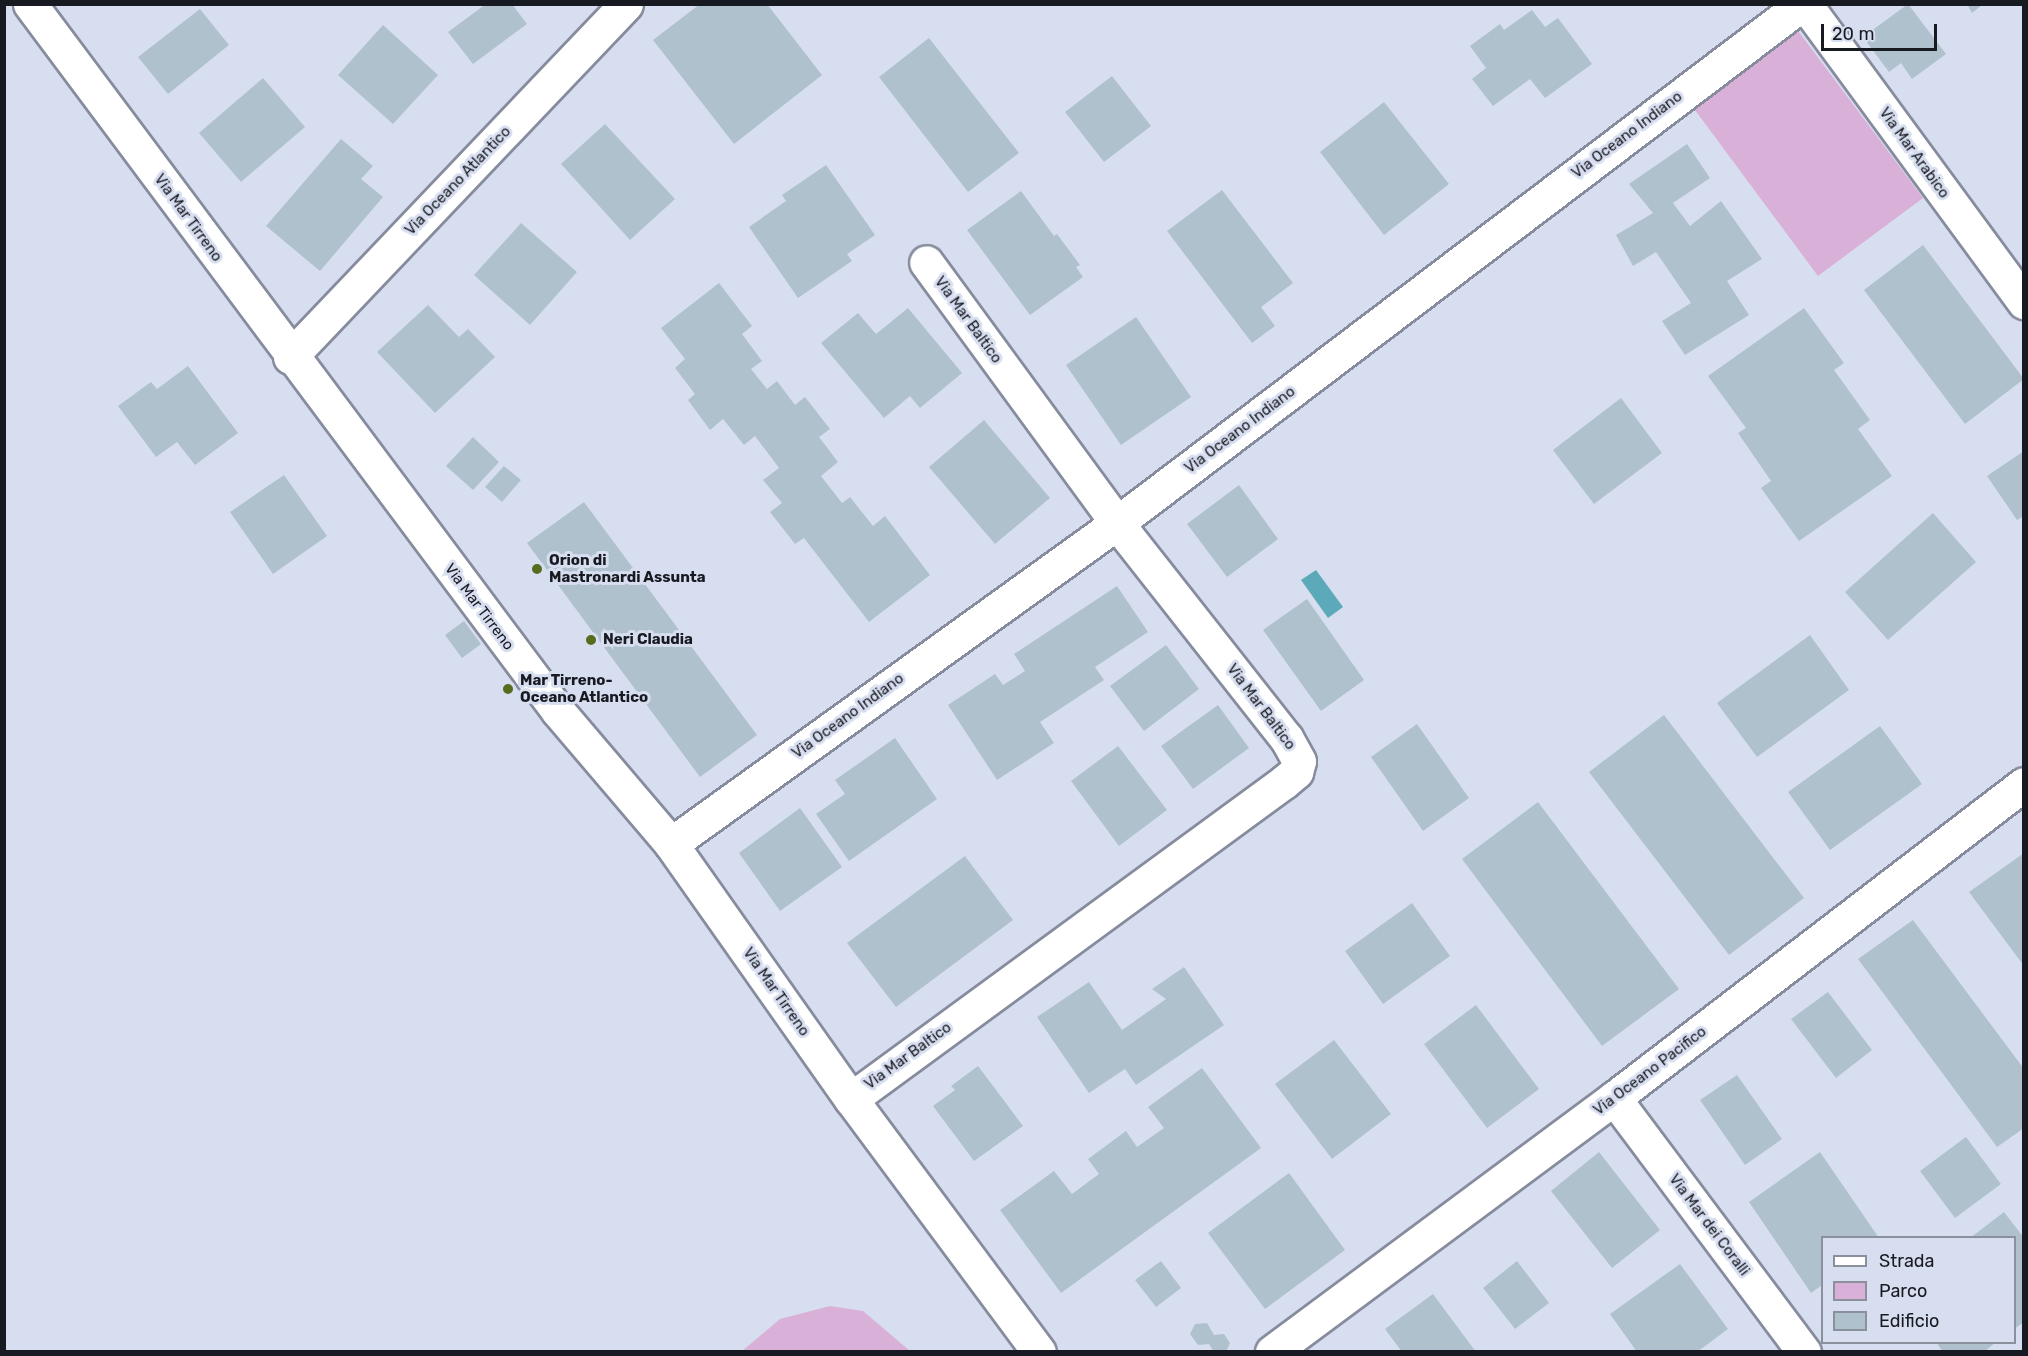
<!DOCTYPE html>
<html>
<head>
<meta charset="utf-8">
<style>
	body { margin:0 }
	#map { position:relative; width:2028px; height:1356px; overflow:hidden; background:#d7def0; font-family:Rubik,sans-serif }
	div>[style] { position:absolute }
	.green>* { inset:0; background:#d9b0d8 }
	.water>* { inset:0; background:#5caab9 }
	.building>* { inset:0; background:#b0c1ce }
	.roads { filter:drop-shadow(2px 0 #868c9d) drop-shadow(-2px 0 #868c9d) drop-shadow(0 2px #868c9d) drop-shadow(0 -2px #868c9d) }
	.minor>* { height:33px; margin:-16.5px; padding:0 16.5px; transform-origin:16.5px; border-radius:16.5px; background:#fff }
	.dots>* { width:16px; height:16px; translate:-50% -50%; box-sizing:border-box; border:3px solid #d7def0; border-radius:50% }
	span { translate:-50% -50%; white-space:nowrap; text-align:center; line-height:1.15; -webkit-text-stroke:6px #d7def0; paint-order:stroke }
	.street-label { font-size:15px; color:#181a21 }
	.poi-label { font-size:15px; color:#181a21; font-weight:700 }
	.left { translate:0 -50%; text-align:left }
	.frame { position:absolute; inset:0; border:6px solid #181a21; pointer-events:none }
	.legend { position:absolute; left:1821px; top:1236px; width:195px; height:108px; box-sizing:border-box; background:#d7def0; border:2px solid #8b909d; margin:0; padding:8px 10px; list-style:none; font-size:18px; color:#181a21 }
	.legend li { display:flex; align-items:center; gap:12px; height:30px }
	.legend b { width:30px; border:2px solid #8b909d }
	.scale { position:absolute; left:1821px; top:24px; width:116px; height:27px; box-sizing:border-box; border:3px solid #181a21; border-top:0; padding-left:8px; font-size:18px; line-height:21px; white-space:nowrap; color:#181a21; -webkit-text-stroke:4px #d7def0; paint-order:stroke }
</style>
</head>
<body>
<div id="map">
	<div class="green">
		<i style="clip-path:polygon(1796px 28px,1923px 198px,1818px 276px,1692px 106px)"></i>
		<i style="clip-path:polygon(830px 1306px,863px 1311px,910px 1351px,742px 1351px,780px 1319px)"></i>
	</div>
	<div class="water">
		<i style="clip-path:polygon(1316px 570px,1343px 607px,1328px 618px,1301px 580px)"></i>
	</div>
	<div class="building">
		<i style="clip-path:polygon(486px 4px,512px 4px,527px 24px,473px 64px,448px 32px)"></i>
		<i style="clip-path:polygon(700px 4px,767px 4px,822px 75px,734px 144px,653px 40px)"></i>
		<i style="clip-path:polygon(1908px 4px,1946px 54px,1912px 79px,1901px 63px,1889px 72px,1863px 37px)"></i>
		<i style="clip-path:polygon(1967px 4px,1983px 4px,1972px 13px)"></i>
		<i style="clip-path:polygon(200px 9px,229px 45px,168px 94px,138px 57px)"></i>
		<i style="clip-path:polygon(1532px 10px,1545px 27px,1558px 18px,1592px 64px,1545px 98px,1530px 79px,1493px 106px,1472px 79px,1486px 68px,1470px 46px,1500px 24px,1504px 30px)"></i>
		<i style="clip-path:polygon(383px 25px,438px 75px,393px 124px,338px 75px)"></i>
		<i style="clip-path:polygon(929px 38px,1019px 153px,968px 192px,879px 77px)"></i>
		<i style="clip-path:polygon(1112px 76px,1151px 126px,1104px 162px,1065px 112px)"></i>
		<i style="clip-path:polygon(263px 78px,305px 127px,241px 182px,199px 133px)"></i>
		<i style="clip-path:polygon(1384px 102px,1449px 184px,1384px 235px,1320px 152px)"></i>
		<i style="clip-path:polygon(605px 124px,675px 199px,630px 240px,561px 164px)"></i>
		<i style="clip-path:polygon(341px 139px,373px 166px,361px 179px,383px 197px,320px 271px,266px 226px)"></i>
		<i style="clip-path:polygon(1687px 144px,1710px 178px,1673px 203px,1690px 226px,1721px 201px,1762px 259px,1727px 281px,1749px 315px,1685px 355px,1662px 321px,1691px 303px,1656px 252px,1633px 266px,1616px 235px,1653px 213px,1629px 184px)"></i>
		<i style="clip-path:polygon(826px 165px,875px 235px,847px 254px,852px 261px,798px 298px,749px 227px,786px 201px,782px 195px)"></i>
		<i style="clip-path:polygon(1222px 190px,1293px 283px,1261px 307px,1275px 326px,1252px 343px,1167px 231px)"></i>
		<i style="clip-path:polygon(1021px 191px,1054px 236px,1057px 234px,1080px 265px,1076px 267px,1083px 277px,1030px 315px,967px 230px)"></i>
		<i style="clip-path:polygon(521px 223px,577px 272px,530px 325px,474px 275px)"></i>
		<i style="clip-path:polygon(1923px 245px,2024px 379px,1965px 424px,1864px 290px)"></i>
		<i style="clip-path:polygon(719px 283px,752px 326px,742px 334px,762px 361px,751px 369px,767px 389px,777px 381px,795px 405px,805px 397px,830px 429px,819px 437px,838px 462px,821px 476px,842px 503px,850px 497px,873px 526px,885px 516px,930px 575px,869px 622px,804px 538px,795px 544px,770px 512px,782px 503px,763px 480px,779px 468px,755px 436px,744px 445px,723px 419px,710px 430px,688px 400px,695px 394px,675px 368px,685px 359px,661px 328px)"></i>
		<i style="clip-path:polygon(428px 305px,459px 337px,468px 329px,495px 357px,435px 413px,377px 352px)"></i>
		<i style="clip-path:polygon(908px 308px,962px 373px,920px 408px,910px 396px,884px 418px,821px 343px,858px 313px,876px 334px)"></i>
		<i style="clip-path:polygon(1804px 308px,1844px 363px,1834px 370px,1870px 420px,1858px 429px,1892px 476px,1799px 541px,1761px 488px,1771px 481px,1738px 433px,1746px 428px,1708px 376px)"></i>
		<i style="clip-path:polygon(1136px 317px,1191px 397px,1121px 445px,1066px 365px)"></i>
		<i style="clip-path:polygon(188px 366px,238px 433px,195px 465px,177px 442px,156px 457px,118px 406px,151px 382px,157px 389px)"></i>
		<i style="clip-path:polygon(1621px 398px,1662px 453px,1594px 504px,1553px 450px)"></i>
		<i style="clip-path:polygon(984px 420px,1050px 498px,995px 544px,929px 467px)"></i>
		<i style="clip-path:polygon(473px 437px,499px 462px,473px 490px,446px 466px)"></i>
		<i style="clip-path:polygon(2024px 451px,2024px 516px,2017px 520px,1987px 476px)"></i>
		<i style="clip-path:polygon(504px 466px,521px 480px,502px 502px,485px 487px)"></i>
		<i style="clip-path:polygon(284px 475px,327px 536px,273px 574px,230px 512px)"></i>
		<i style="clip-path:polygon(1239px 485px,1278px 539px,1227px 577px,1187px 524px)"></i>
		<i style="clip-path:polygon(584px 502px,757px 735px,700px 777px,527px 543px)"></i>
		<i style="clip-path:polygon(1933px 513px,1976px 562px,1888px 640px,1845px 592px)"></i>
		<i style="clip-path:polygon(1117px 586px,1148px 632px,1095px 667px,1104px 680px,1040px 722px,1054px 743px,997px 780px,948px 705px,995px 674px,1003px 685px,1025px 671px,1014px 654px)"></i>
		<i style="clip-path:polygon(1307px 599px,1364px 680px,1321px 711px,1263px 630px)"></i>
		<i style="clip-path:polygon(464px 621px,481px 644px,462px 658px,445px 635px)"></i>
		<i style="clip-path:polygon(1810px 635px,1849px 690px,1757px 757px,1717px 703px)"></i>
		<i style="clip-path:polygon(1166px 645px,1199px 689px,1144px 731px,1110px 686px)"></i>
		<i style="clip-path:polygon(1218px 705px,1249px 748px,1193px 789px,1161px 746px)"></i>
		<i style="clip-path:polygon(1664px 715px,1804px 898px,1729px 955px,1589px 772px)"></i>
		<i style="clip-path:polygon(1417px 724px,1469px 798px,1423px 831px,1371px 757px)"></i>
		<i style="clip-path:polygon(1880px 726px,1922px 784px,1830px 850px,1788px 792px)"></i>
		<i style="clip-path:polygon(895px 738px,937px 799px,849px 861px,816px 814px,845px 794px,835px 780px)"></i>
		<i style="clip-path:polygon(1118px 746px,1167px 810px,1119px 846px,1071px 781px)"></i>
		<i style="clip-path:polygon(1538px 802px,1679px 989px,1602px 1046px,1462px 859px)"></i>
		<i style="clip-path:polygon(800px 808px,842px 867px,780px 911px,739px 853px)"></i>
		<i style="clip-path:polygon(2024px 853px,2024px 966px,1969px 892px)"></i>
		<i style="clip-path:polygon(965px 856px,1013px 920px,896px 1007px,847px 943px)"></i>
		<i style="clip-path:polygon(1412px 903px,1450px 956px,1383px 1004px,1345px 951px)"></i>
		<i style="clip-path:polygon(1913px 920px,2024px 1069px,2024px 1128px,1997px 1147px,1858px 959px)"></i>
		<i style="clip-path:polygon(1184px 967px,1224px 1025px,1136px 1085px,1125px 1069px,1089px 1093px,1037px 1017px,1089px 982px,1122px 1030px,1166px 999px,1152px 989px)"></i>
		<i style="clip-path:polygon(1828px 992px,1872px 1050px,1836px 1078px,1791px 1019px)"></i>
		<i style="clip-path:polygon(1476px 1005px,1539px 1089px,1487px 1128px,1424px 1044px)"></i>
		<i style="clip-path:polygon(1334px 1040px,1391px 1114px,1332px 1159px,1275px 1084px)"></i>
		<i style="clip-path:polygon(978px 1066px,1023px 1126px,974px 1161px,933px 1106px,955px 1090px,951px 1086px)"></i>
		<i style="clip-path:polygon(1202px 1068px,1261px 1148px,1061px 1293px,1000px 1210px,1054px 1171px,1072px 1194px,1099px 1174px,1088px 1159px,1126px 1131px,1137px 1147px,1164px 1128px,1148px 1107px)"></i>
		<i style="clip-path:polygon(1737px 1075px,1782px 1139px,1745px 1165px,1700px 1100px)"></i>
		<i style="clip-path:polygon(1966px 1137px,2001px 1184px,1955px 1218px,1920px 1171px)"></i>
		<i style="clip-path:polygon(1599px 1152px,1660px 1230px,1612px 1268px,1551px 1191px)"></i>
		<i style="clip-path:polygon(1820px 1152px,1879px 1238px,1822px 1238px,1822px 1285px,1811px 1293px,1749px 1202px)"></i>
		<i style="clip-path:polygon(1289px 1173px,1345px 1250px,1265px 1309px,1208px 1233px)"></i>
		<i style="clip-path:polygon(2004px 1212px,2024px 1238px,2024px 1322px,2014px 1329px,2014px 1238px,1970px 1238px)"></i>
		<i style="clip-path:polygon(1161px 1261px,1181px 1288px,1156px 1307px,1135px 1280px)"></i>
		<i style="clip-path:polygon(1517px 1261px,1549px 1303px,1515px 1329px,1483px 1288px)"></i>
		<i style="clip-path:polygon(1680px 1264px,1728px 1329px,1697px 1352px,1637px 1352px,1610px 1314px)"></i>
		<i style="clip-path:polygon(1433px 1294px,1476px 1352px,1402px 1352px,1385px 1329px)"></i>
		<i style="clip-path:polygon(1207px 1323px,1214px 1335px,1224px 1334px,1230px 1343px,1226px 1352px,1214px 1352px,1209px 1344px,1198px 1345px,1190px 1334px,1195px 1324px)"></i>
		<i style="clip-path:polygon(1936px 1342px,1996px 1342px,1984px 1352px,1943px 1352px)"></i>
	</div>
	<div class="roads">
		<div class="minor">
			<i style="left:30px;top:4px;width:882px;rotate:53.25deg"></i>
			<i style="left:558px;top:711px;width:175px;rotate:49.6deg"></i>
			<i style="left:671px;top:844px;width:312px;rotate:54.8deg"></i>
			<i style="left:851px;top:1099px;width:315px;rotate:53.4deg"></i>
			<i style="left:1805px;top:4px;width:370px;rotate:53.7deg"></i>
			<i style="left:290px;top:357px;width:487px;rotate:-46.4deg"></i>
			<i style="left:671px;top:844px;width:550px;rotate:-35.74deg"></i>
			<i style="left:1117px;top:523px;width:859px;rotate:-37.15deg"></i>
			<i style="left:1614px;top:1098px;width:317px;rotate:53.2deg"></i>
			<i style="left:851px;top:1099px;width:537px;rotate:-36.21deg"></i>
			<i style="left:1284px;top:782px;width:16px;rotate:-40deg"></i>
			<i style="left:1296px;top:772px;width:11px;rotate:-75deg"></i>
			<i style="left:1299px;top:761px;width:26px;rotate:-119deg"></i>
			<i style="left:1286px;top:738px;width:273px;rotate:-128.2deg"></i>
			<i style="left:1117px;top:523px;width:323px;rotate:-126.2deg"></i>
			<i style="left:1272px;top:1352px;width:426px;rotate:-36.6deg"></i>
			<i style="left:1614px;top:1098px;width:516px;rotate:-37.45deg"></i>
		</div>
	</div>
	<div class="dots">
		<i style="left:537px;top:569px;background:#566d1d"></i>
		<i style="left:591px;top:640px;background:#566d1d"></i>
		<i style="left:508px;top:689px;background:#566d1d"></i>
	</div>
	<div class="street-label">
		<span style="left:1627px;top:135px;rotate:-37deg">Via Oceano Indiano</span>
		<span style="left:1914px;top:153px;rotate:54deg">Via Mar Arabico</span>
		<span style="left:458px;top:181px;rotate:-46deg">Via Oceano Atlantico</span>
		<span style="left:188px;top:218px;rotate:54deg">Via Mar Tirreno</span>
		<span style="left:968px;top:320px;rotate:54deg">Via Mar Baltico</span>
		<span style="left:1240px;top:430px;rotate:-37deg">Via Oceano Indiano</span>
		<span style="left:479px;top:607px;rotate:53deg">Via Mar Tirreno</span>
		<span style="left:1261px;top:707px;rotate:53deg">Via Mar Baltico</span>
		<span style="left:848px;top:716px;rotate:-36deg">Via Oceano Indiano</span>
		<span style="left:776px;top:992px;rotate:55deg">Via Mar Tirreno</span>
		<span style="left:908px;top:1056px;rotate:-36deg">Via Mar Baltico</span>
		<span style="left:1650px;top:1071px;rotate:-37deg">Via Oceano Pacifico</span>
		<span style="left:1709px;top:1225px;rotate:53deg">Via Mar dei Coralli</span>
	</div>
	<div class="poi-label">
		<span class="left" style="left:549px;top:569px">Orion di<br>Mastronardi Assunta</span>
		<span class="left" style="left:603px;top:640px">Neri Claudia</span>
		<span class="left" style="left:520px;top:689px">Mar Tirreno-<br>Oceano Atlantico</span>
	</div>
	<div class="frame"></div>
	<ul class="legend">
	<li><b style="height:8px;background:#fff"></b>Strada</li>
	<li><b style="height:16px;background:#d9b0d8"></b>Parco</li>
	<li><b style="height:16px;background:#b0c1ce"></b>Edificio</li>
	</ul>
	<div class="scale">20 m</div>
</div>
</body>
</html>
